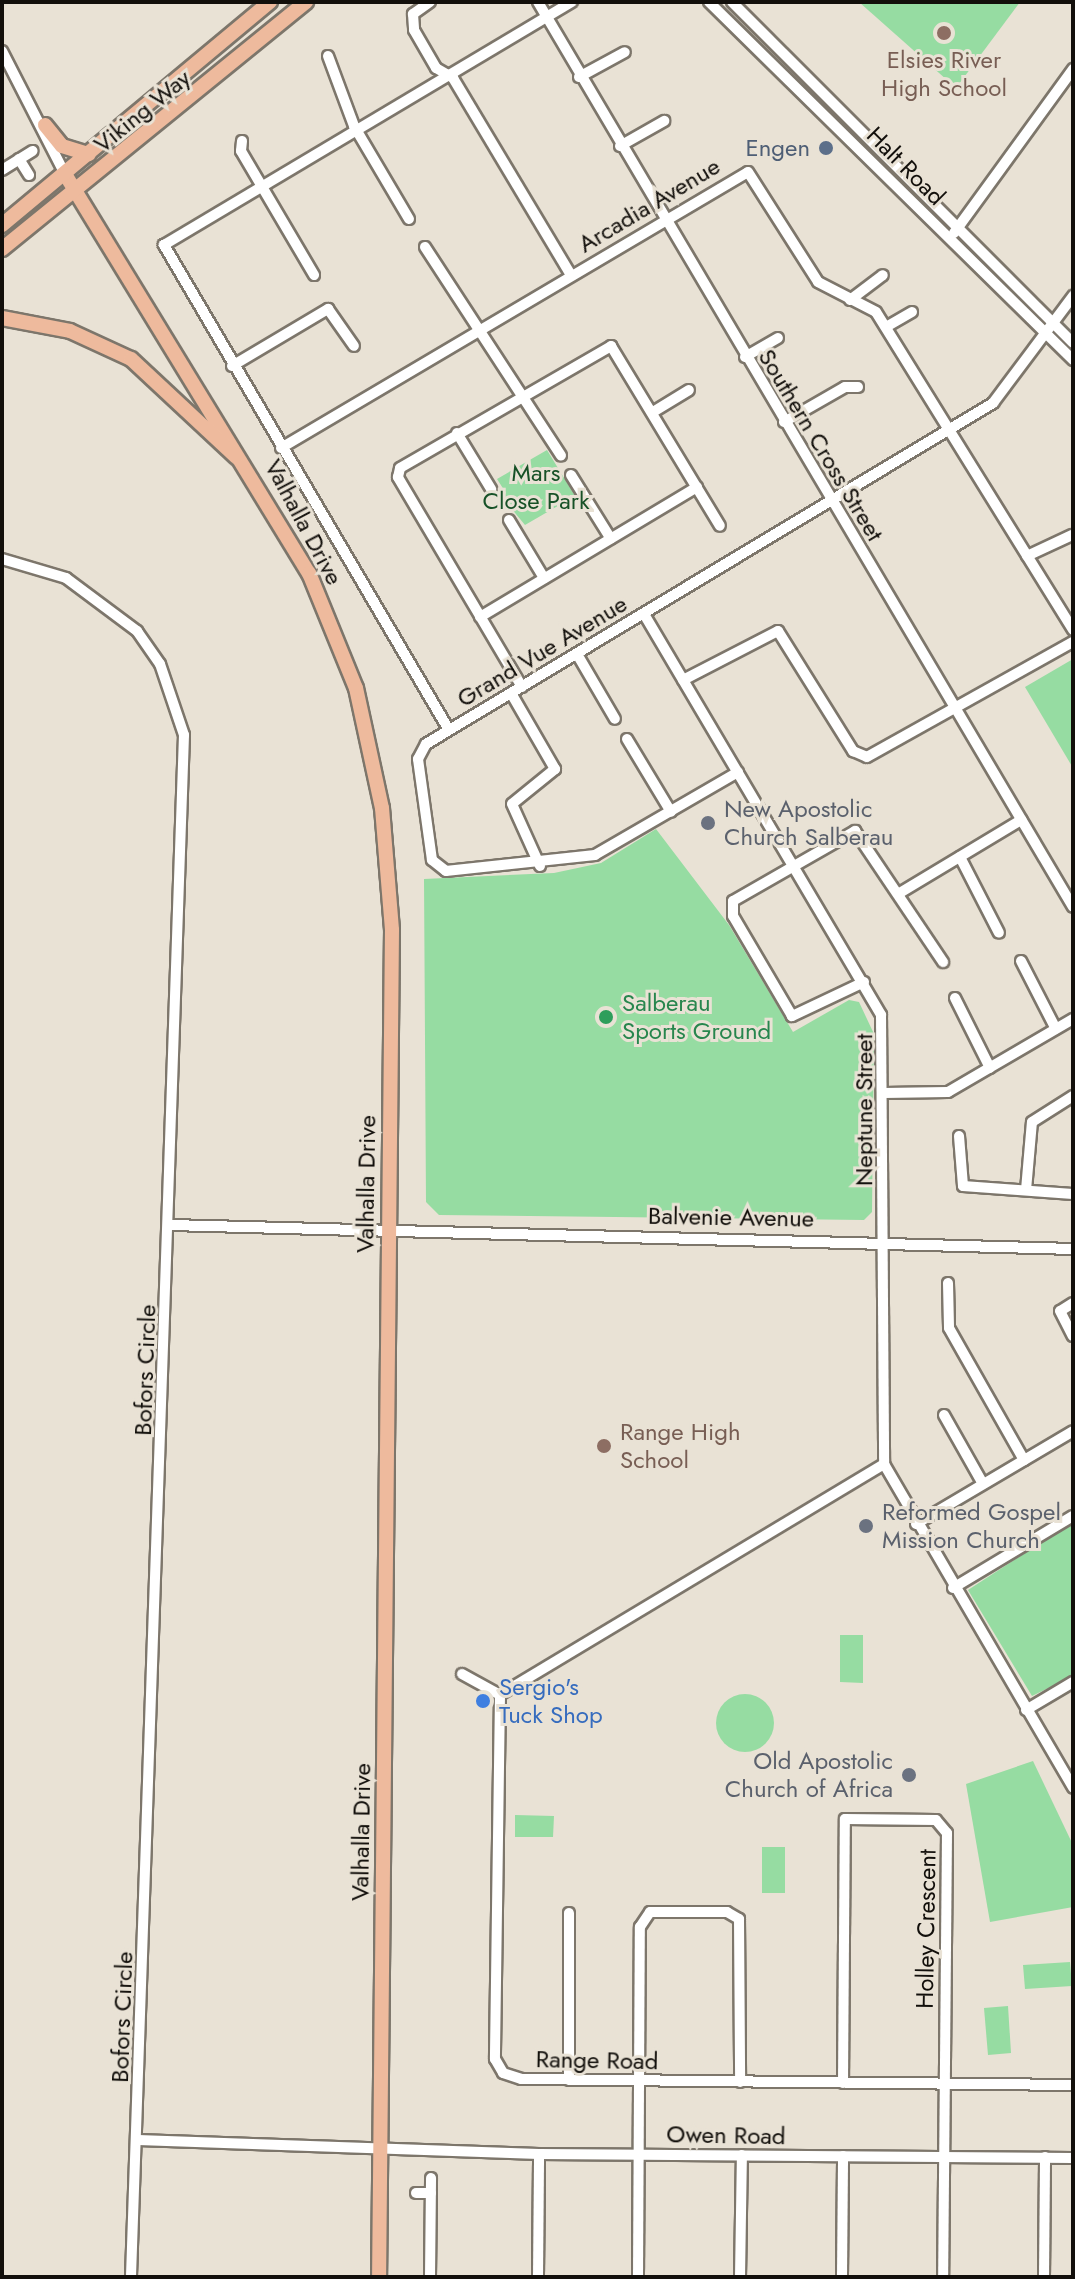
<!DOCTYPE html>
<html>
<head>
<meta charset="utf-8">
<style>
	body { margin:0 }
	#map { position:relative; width:1075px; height:2279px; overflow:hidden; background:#e9e2d5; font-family:Jost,sans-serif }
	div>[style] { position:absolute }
	.green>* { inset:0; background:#96dca2 }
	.round { border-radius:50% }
	.roads { filter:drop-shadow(2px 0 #7d766b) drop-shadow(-2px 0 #7d766b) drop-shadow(0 2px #7d766b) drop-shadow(0 -2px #7d766b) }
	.minor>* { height:10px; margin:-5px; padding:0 5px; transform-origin:5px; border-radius:5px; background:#fff }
	.major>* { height:14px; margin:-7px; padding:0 7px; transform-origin:7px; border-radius:7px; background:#eeba9d }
	.dots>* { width:22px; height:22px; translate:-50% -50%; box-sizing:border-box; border:4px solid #e9e2d5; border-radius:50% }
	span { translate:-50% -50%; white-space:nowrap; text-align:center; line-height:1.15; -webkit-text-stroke:6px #e9e2d5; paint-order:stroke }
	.education-label { font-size:24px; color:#785e54 }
	.left { translate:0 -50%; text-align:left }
	.street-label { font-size:24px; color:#120f0b }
	.service-label { font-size:24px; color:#4e5e75 }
	.right { translate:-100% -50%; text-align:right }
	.park-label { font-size:24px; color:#175127 }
	.worship-label { font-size:24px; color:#5b616d }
	.leisure-label { font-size:24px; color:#27864d }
	.shop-label { font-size:24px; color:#366cbe }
	.frame { position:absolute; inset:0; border:4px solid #120f0b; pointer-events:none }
</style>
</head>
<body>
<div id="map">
	<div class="green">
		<i style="clip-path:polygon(859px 2px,1020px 2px,956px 88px)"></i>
		<i style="clip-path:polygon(547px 450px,575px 496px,525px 525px,501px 496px,506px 493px,497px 479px)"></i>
		<i style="clip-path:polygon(1073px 659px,1073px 768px,1025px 687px)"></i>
		<i style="clip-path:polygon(656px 829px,729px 925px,793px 1032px,849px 1000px,859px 1002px,874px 1034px,872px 1212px,864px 1220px,439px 1215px,426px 1202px,424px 879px,554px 873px,601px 863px)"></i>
		<i style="clip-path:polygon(1073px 1522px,1073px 1676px,1032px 1696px,968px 1590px)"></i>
		<i style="clip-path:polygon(840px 1635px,863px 1635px,863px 1683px,840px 1682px)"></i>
		<i class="round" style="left:716px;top:1694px;width:58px;height:58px"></i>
		<i style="clip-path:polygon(1033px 1761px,1073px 1845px,1073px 1907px,990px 1922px,966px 1784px)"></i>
		<i style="clip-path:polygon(515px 1815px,554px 1816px,553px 1837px,515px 1837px)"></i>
		<i style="clip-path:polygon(762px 1847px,785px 1847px,785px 1893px,762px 1893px)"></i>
		<i style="clip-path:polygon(1070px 1962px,1072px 1986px,1025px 1989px,1023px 1965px)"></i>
		<i style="clip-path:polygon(1008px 2006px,1011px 2053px,988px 2055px,984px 2008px)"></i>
	</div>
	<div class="roads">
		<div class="minor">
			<i style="left:430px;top:2px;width:21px;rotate:145deg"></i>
			<i style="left:413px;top:14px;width:16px;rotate:86deg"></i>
			<i style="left:414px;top:30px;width:44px;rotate:59.9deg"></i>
			<i style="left:436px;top:68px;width:20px;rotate:30deg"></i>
			<i style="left:453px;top:78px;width:230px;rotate:59.1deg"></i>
			<i style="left:538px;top:2px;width:1051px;rotate:59.41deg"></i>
			<i style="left:709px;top:2px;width:511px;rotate:44.52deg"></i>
			<i style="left:732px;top:2px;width:482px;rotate:45deg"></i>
			<i style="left:2px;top:51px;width:138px;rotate:62.9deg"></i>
			<i style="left:328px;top:56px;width:75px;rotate:69.6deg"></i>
			<i style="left:354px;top:126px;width:108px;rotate:59.4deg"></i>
			<i style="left:579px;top:77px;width:52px;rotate:-28.5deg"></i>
			<i style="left:242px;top:141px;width:10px;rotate:96deg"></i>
			<i style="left:241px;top:151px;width:144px;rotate:59.5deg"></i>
			<i style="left:620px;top:146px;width:51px;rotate:-29.6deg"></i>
			<i style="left:19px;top:159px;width:19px;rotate:58deg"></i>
			<i style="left:2px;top:170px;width:36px;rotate:-32deg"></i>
			<i style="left:954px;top:233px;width:203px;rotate:-54deg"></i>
			<i style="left:425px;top:247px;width:249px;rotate:56.9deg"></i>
			<i style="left:850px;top:300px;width:41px;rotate:-37.1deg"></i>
			<i style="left:886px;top:327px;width:30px;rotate:-30deg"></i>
			<i style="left:745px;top:357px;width:38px;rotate:-30deg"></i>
			<i style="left:232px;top:366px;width:112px;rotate:-30.7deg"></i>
			<i style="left:328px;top:309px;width:45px;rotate:54.9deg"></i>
			<i style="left:653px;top:412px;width:42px;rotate:-31.4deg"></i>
			<i style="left:784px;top:422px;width:70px;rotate:-29.8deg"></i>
			<i style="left:845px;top:387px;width:13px"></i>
			<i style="left:457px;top:433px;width:66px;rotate:58.7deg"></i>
			<i style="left:281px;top:448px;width:542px;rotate:-30.58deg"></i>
			<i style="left:748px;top:172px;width:130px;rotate:57.5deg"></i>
			<i style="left:818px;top:282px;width:65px;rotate:27.3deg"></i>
			<i style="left:876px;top:312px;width:374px;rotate:58.2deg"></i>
			<i style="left:571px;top:475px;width:75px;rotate:58deg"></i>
			<i style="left:509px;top:520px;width:68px;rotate:58.9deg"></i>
			<i style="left:1027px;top:556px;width:50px;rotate:-25deg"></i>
			<i style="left:2px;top:559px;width:67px;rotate:16.5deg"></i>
			<i style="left:66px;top:578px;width:89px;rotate:36.7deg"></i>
			<i style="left:137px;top:631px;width:40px;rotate:55.1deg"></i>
			<i style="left:160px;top:664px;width:75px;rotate:71.3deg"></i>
			<i style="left:184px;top:735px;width:1543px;rotate:91.97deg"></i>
			<i style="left:644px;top:614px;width:466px;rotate:59.4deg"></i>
			<i style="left:881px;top:1015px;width:449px;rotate:89.6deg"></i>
			<i style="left:884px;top:1464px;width:375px;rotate:59.7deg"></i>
			<i style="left:480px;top:617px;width:253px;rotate:-30.9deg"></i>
			<i style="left:577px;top:654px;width:75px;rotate:59.7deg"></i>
			<i style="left:683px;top:680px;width:107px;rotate:-27.3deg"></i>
			<i style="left:778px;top:631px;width:142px;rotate:58deg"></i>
			<i style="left:853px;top:751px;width:15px;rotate:23deg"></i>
			<i style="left:867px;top:757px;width:236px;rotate:-29.2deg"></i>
			<i style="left:522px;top:687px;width:244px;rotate:-120.6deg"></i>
			<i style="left:398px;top:477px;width:9px;rotate:-77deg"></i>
			<i style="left:400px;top:468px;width:244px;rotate:-30deg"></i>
			<i style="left:611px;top:346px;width:210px;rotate:58.8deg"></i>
			<i style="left:511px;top:693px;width:88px;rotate:59.9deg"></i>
			<i style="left:555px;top:769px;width:55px;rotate:140.9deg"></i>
			<i style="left:512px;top:804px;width:68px;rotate:65.7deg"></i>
			<i style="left:449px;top:730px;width:563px;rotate:-120.44deg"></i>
			<i style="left:164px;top:245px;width:475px;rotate:-30.8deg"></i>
			<i style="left:627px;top:739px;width:85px;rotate:58.9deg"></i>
			<i style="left:738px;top:772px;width:165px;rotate:149.9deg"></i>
			<i style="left:595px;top:855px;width:150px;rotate:173.9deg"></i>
			<i style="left:446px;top:871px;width:18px;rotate:-142deg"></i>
			<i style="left:432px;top:860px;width:102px;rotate:-97.9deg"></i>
			<i style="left:418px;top:759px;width:17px;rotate:-62deg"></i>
			<i style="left:426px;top:744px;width:662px;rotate:-31.02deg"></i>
			<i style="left:993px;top:403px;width:134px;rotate:-53.2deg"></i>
			<i style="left:960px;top:857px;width:85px;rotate:62.8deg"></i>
			<i style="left:898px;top:894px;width:144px;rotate:-31deg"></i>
			<i style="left:1021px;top:961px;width:76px;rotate:62.8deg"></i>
			<i style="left:864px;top:982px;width:80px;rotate:154.7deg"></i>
			<i style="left:792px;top:1016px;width:116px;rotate:-120.5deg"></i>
			<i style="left:733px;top:916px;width:15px;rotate:-90deg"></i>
			<i style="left:733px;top:901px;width:141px;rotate:-29.8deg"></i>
			<i style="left:855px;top:831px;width:158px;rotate:56.1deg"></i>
			<i style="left:955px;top:998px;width:78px;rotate:63.4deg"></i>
			<i style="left:884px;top:1093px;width:64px;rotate:-0.9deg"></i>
			<i style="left:948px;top:1092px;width:145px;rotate:-30.3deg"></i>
			<i style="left:959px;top:1136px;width:50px;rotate:85.4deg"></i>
			<i style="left:963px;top:1186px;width:110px;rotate:4.2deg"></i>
			<i style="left:1026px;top:1190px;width:68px;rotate:-85deg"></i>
			<i style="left:1032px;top:1122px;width:49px;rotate:-32.4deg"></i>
			<i style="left:170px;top:1225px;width:903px;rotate:1.52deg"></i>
			<i style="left:948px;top:1283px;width:45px;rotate:88.7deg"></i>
			<i style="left:949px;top:1328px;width:152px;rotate:60.4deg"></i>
			<i style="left:1073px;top:1303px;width:15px;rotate:148deg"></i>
			<i style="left:1060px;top:1311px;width:28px;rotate:63deg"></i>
			<i style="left:944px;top:1415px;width:79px;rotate:60.5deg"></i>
			<i style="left:884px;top:1464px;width:448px;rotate:149deg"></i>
			<i style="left:500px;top:1695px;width:364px;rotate:90.8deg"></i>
			<i style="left:495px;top:2059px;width:16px;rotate:60deg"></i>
			<i style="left:503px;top:2073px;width:19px;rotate:18deg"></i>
			<i style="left:521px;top:2079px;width:552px;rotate:0.62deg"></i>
			<i style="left:916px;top:1524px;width:182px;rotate:-30.6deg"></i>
			<i style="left:953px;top:1588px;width:140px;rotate:-31deg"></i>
			<i style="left:462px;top:1674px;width:43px;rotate:28.9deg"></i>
			<i style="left:1026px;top:1710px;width:55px;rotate:-30.8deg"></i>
			<i style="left:569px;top:2080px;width:167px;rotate:-90deg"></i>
			<i style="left:843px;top:2083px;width:264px;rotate:-89.6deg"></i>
			<i style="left:845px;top:1819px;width:91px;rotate:0.6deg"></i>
			<i style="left:936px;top:1820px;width:17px;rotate:50deg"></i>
			<i style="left:947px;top:1833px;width:444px;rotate:90.5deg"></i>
			<i style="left:138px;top:2140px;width:401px;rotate:2deg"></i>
			<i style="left:539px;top:2154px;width:534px;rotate:0.43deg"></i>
			<i style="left:416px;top:2193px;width:15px"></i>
			<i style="left:430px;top:2277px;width:99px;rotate:-89.4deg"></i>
			<i style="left:538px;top:2277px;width:123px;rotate:-89.5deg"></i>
			<i style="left:638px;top:2277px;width:350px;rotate:-89.7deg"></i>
			<i style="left:640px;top:1927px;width:18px;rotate:-56deg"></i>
			<i style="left:650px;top:1912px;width:77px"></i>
			<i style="left:727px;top:1912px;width:14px;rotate:30deg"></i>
			<i style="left:739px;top:1919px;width:163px;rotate:89.6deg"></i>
			<i style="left:740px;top:2277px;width:122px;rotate:-89.1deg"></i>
			<i style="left:842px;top:2277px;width:121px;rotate:-89.5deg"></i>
			<i style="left:1044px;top:2277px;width:120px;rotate:-89.5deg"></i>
		</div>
		<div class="major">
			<i style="left:45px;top:125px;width:27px;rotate:51deg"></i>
			<i style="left:62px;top:146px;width:28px;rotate:17deg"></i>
			<i style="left:65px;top:174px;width:468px;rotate:58.6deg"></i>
			<i style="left:309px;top:573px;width:124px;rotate:67.8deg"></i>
			<i style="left:356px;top:688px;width:123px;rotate:77.8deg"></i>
			<i style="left:382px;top:808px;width:122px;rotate:85.3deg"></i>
			<i style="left:392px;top:930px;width:1347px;rotate:90.55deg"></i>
			<i style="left:2px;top:225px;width:349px;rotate:-39.8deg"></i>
			<i style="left:2px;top:249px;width:392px;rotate:-39.1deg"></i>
			<i style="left:2px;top:318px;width:69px;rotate:10.8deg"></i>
			<i style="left:70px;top:331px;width:67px;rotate:24.7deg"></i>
			<i style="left:131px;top:359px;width:144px;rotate:43deg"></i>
		</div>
	</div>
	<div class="dots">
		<i style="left:944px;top:33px;background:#8d6e63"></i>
		<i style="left:826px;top:148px;background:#5c6f8a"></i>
		<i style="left:708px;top:823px;background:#6b7280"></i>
		<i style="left:606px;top:1017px;background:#2e9e5b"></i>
		<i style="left:604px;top:1446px;background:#8d6e63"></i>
		<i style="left:866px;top:1526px;background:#6b7280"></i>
		<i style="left:483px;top:1701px;background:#3f7fe0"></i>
		<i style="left:909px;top:1775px;background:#6b7280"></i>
	</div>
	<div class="education-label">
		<span style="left:944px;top:74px">Elsies River<br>High School</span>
		<span class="left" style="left:620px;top:1446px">Range High<br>School</span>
	</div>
	<div class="street-label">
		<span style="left:142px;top:111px;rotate:-39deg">Viking Way</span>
		<span style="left:906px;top:166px;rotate:45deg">Halt Road</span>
		<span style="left:649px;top:205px;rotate:-31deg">Arcadia Avenue</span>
		<span style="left:821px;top:445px;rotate:59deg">Southern Cross Street</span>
		<span style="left:304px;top:522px;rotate:62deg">Valhalla Drive</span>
		<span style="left:542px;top:651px;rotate:-31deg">Grand Vue Avenue</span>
		<span style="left:864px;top:1110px;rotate:-90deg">Neptune Street</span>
		<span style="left:366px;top:1184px;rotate:-89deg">Valhalla Drive</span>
		<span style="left:731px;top:1217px;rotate:1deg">Balvenie Avenue</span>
		<span style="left:145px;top:1370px;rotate:-88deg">Bofors Circle</span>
		<span style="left:361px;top:1832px;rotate:-89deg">Valhalla Drive</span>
		<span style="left:926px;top:1929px;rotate:-89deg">Holley Crescent</span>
		<span style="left:122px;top:2017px;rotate:-88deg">Bofors Circle</span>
		<span style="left:597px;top:2060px;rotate:1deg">Range Road</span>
		<span style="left:726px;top:2135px;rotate:1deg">Owen Road</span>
	</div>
	<div class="service-label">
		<span class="right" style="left:810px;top:148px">Engen</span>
	</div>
	<div class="park-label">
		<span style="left:536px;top:487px">Mars<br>Close Park</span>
	</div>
	<div class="worship-label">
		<span class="left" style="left:724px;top:823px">New Apostolic<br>Church Salberau</span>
		<span class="left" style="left:882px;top:1526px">Reformed Gospel<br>Mission Church</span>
		<span class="right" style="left:893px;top:1775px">Old Apostolic<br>Church of Africa</span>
	</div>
	<div class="leisure-label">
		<span class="left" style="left:622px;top:1017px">Salberau<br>Sports Ground</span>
	</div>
	<div class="shop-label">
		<span class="left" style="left:499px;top:1701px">Sergio's<br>Tuck Shop</span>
	</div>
	<div class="frame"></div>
</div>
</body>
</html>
